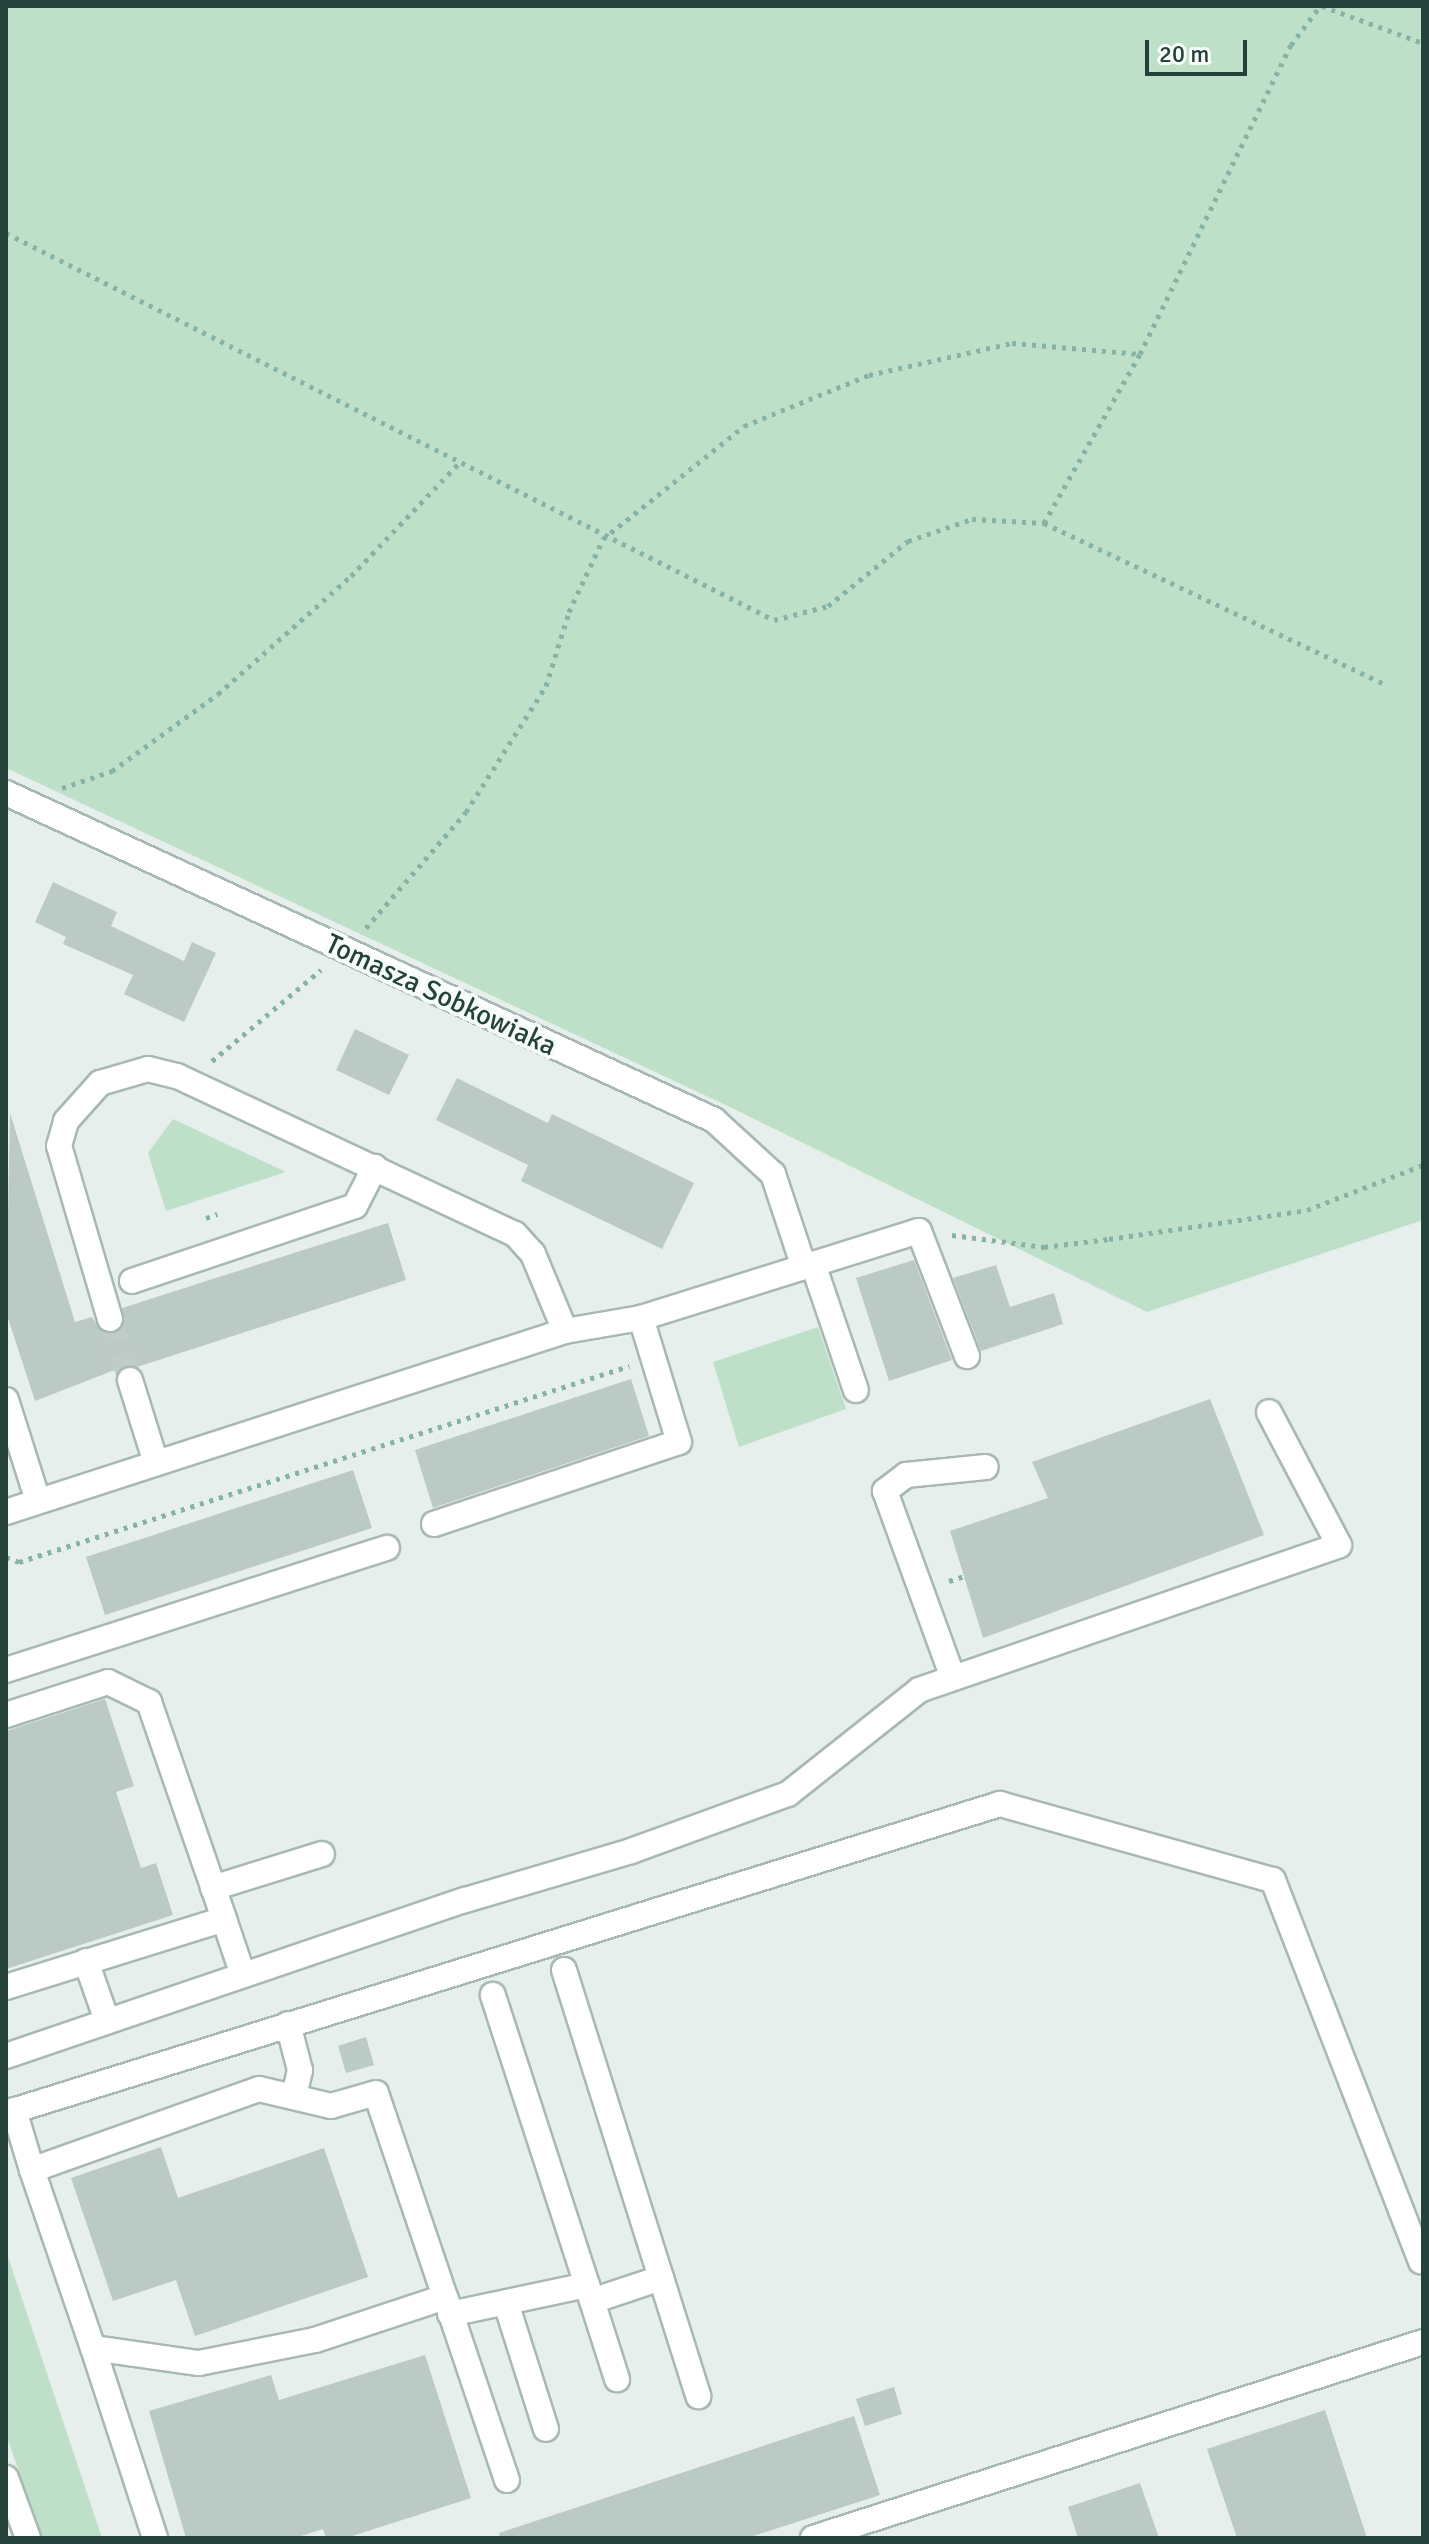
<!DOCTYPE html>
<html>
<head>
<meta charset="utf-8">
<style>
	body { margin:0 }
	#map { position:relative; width:1429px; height:2544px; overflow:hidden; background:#e6efeb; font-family:Signika,sans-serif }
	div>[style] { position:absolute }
	.green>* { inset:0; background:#bfe0c8 }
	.building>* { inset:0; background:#bbcac4 }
	.minor-tunnel>* { height:24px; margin-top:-12px; transform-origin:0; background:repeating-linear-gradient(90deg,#bfccc8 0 24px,transparent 0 36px) }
	.path>* { height:5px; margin-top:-2.5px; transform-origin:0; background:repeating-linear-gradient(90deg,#86b3a5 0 4px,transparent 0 10px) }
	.roads { filter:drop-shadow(2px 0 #a8b8b2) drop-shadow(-2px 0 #a8b8b2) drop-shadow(0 2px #a8b8b2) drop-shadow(0 -2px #a8b8b2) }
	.minor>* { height:24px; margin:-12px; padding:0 12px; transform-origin:12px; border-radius:12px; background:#fff }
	span { translate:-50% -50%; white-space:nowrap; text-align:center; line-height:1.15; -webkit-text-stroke:8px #f7fbf9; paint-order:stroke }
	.street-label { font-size:28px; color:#24423a }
	.frame { position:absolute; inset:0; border:8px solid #24423a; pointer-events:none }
	.scale { position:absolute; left:1145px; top:40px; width:102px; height:36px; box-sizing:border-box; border:4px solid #24423a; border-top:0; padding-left:10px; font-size:24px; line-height:28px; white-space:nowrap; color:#24423a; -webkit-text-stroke:6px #f7fbf9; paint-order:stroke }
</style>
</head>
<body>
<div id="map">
	<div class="green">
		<i style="clip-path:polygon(6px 6px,1423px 6px,1423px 1220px,1147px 1312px,732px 1108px,6px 768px)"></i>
		<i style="clip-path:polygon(173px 1119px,286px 1172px,166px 1211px,148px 1153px)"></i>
		<i style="clip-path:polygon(818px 1327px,846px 1409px,739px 1447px,713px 1362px)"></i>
		<i style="clip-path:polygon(6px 2251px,102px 2538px,42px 2538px,6px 2434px)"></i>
	</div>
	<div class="building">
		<i style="clip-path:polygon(53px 882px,117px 912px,111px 926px,184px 961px,192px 942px,216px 953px,184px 1022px,124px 994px,133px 975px,63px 944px,66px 937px,35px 922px)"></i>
		<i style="clip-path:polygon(355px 1029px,409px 1055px,389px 1095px,336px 1070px)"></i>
		<i style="clip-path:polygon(457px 1078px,548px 1123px,552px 1114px,694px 1183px,662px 1249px,521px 1181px,528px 1165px,436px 1120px)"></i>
		<i style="clip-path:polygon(10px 1113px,75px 1322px,92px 1317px,100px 1330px,115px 1333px,124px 1323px,122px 1308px,388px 1223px,406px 1280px,137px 1367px,125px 1366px,35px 1401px,6px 1312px)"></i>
		<i style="clip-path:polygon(914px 1260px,952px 1360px,889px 1381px,856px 1278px)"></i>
		<i style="clip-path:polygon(996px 1265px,1010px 1307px,1054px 1293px,1063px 1324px,981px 1351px,953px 1278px)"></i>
		<i style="clip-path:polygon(631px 1379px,649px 1436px,433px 1508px,415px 1450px)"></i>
		<i style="clip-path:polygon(1210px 1399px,1264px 1535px,983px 1638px,950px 1531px,1048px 1498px,1032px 1462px)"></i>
		<i style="clip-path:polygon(353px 1470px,372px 1528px,105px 1615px,86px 1557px)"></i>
		<i style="clip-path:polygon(105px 1699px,134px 1786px,116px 1792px,141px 1868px,156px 1863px,173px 1915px,6px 1969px,6px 1731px)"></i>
		<i style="clip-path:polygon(366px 2037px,374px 2065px,346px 2073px,338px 2046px)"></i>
		<i style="clip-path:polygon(161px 2147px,178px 2198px,324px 2148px,368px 2277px,195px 2336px,176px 2280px,113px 2301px,71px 2178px)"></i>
		<i style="clip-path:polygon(425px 2355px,471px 2498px,346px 2538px,326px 2538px,323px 2529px,295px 2538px,186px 2538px,149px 2411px,271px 2375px,279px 2400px)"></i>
		<i style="clip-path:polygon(894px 2387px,902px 2414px,865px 2426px,856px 2399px)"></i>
		<i style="clip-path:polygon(1325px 2410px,1367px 2538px,1237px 2538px,1207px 2449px)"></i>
		<i style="clip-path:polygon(854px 2416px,880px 2495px,747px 2538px,500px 2538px,499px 2533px)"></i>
		<i style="clip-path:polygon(1140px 2483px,1159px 2538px,1078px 2538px,1068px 2507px)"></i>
	</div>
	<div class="minor-tunnel">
		<i style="left:110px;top:1319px;width:64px;rotate:71.8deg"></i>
	</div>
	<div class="path">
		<i style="left:1322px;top:6px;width:108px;rotate:20.1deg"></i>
		<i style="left:6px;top:233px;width:860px;rotate:26.74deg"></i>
		<i style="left:774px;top:620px;width:56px;rotate:-14.5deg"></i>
		<i style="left:828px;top:606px;width:103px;rotate:-39.1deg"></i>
		<i style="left:908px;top:541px;width:68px;rotate:-19deg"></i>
		<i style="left:972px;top:519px;width:72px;rotate:3.2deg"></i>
		<i style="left:1044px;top:523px;width:376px;rotate:25.3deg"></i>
		<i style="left:1044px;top:523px;width:194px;rotate:-60.4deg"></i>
		<i style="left:1140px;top:354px;width:344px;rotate:-64deg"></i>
		<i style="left:1291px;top:45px;width:49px;rotate:-53.4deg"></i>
		<i style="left:62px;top:788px;width:53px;rotate:-18.8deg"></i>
		<i style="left:112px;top:771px;width:131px;rotate:-36deg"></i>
		<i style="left:218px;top:694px;width:178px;rotate:-41.6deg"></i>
		<i style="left:351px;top:576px;width:155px;rotate:-46.3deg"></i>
		<i style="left:366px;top:928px;width:153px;rotate:-49.2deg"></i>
		<i style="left:466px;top:812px;width:149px;rotate:-57.6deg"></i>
		<i style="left:546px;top:686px;width:77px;rotate:-72.7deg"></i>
		<i style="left:569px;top:612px;width:81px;rotate:-65deg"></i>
		<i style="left:603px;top:539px;width:181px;rotate:-38.7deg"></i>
		<i style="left:744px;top:426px;width:135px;rotate:-22.2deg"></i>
		<i style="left:869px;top:375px;width:147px;rotate:-12.6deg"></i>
		<i style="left:1012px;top:343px;width:128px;rotate:4.9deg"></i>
		<i style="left:212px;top:1061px;width:142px;rotate:-39.9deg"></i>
		<i style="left:206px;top:1218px;width:12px;rotate:-20deg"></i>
		<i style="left:952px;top:1235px;width:93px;rotate:7.4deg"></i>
		<i style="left:1044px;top:1247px;width:65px;rotate:-7deg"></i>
		<i style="left:1109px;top:1239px;width:200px;rotate:-8.3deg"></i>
		<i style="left:1307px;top:1210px;width:124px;rotate:-21.2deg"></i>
		<i style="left:6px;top:1557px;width:14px;rotate:21deg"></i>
		<i style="left:19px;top:1562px;width:641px;rotate:-17.81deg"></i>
		<i style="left:949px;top:1581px;width:16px;rotate:-18deg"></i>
	</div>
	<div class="roads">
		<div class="minor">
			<i style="left:6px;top:793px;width:780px;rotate:24.79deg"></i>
			<i style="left:714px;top:1120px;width:80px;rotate:42.5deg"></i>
			<i style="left:773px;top:1174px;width:98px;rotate:71.6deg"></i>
			<i style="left:813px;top:1264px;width:133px;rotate:71.2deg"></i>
			<i style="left:132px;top:1281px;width:235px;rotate:-18.6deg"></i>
			<i style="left:355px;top:1206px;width:44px;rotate:-62.9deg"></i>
			<i style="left:110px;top:1319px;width:180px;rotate:-106.4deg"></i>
			<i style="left:59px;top:1146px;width:26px;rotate:-74deg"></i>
			<i style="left:66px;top:1121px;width:51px;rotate:-48.2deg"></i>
			<i style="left:100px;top:1083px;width:50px;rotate:-16.3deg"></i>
			<i style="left:148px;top:1069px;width:30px;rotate:14deg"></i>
			<i style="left:177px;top:1076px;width:373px;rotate:25.1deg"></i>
			<i style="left:515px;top:1234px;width:27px;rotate:48deg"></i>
			<i style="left:533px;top:1254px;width:83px;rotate:67.4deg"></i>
			<i style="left:130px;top:1380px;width:87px;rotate:72.6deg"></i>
			<i style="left:6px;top:1400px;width:106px;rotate:72.4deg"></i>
			<i style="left:6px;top:1512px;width:588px;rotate:-17.94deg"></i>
			<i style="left:565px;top:1331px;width:77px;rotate:-9.7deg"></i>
			<i style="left:641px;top:1318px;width:291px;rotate:-17.4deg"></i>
			<i style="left:919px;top:1231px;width:134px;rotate:69deg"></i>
			<i style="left:434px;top:1524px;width:258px;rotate:-18.5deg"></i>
			<i style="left:679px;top:1442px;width:130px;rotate:-107deg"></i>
			<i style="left:6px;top:1670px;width:400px;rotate:-17.8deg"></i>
			<i style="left:953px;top:1678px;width:199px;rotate:-110deg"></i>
			<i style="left:885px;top:1491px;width:26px;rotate:-37deg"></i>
			<i style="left:906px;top:1475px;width:80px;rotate:-5.7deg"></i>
			<i style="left:6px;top:1715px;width:107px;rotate:-17.9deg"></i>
			<i style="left:108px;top:1682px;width:46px;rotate:26deg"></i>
			<i style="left:149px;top:1702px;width:230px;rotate:70.9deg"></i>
			<i style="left:213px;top:1888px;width:114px;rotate:-17.3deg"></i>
			<i style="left:86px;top:1961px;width:64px;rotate:70.7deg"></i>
			<i style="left:564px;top:1970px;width:447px;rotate:72.5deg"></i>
			<i style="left:6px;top:1987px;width:228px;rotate:-17.3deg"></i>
			<i style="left:224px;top:1919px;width:59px;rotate:71.3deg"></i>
			<i style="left:288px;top:2024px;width:48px;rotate:75.4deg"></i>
			<i style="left:300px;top:2070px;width:27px;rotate:103deg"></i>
			<i style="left:6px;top:2056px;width:485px;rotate:-18.8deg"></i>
			<i style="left:465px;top:1900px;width:173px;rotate:-16.4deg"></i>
			<i style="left:631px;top:1851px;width:167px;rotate:-20deg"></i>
			<i style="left:788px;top:1794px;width:167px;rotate:-38.4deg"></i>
			<i style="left:919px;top:1690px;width:444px;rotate:-19deg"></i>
			<i style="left:1339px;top:1545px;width:150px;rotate:-117.8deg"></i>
			<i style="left:14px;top:2110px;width:63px;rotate:73.3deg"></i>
			<i style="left:32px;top:2170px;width:188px;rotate:71.1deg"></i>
			<i style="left:93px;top:2348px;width:107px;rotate:8.1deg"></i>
			<i style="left:199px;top:2363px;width:118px;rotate:-11.2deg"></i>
			<i style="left:315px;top:2340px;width:137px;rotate:-18.3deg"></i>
			<i style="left:445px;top:2297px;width:215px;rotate:-108.7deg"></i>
			<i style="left:376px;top:2093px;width:47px;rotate:163.9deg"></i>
			<i style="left:331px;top:2106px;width:74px;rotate:-166.7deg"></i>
			<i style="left:259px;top:2089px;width:241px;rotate:160.4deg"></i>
			<i style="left:6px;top:2113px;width:1041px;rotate:-17.27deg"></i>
			<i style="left:1000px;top:1804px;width:283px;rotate:15.6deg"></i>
			<i style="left:1273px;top:1880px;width:409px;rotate:68.8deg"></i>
			<i style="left:587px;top:2285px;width:99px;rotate:72.3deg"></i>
			<i style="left:446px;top:2299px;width:191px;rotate:71.4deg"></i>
			<i style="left:592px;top:2301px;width:73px;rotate:-18.4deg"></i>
			<i style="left:506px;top:2303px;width:132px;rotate:72.4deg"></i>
			<i style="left:450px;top:2314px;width:140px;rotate:-12deg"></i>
			<i style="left:587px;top:2285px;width:305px;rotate:-108deg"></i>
			<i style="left:93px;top:2348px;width:200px;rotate:71.9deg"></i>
			<i style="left:6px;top:2478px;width:64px;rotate:69.9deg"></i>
			<i style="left:813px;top:2538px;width:641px;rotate:-17.81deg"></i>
		</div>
	</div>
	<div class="street-label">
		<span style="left:441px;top:995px;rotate:25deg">Tomasza Sobkowiaka</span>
	</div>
	<div class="frame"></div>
	<div class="scale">20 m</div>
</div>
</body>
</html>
